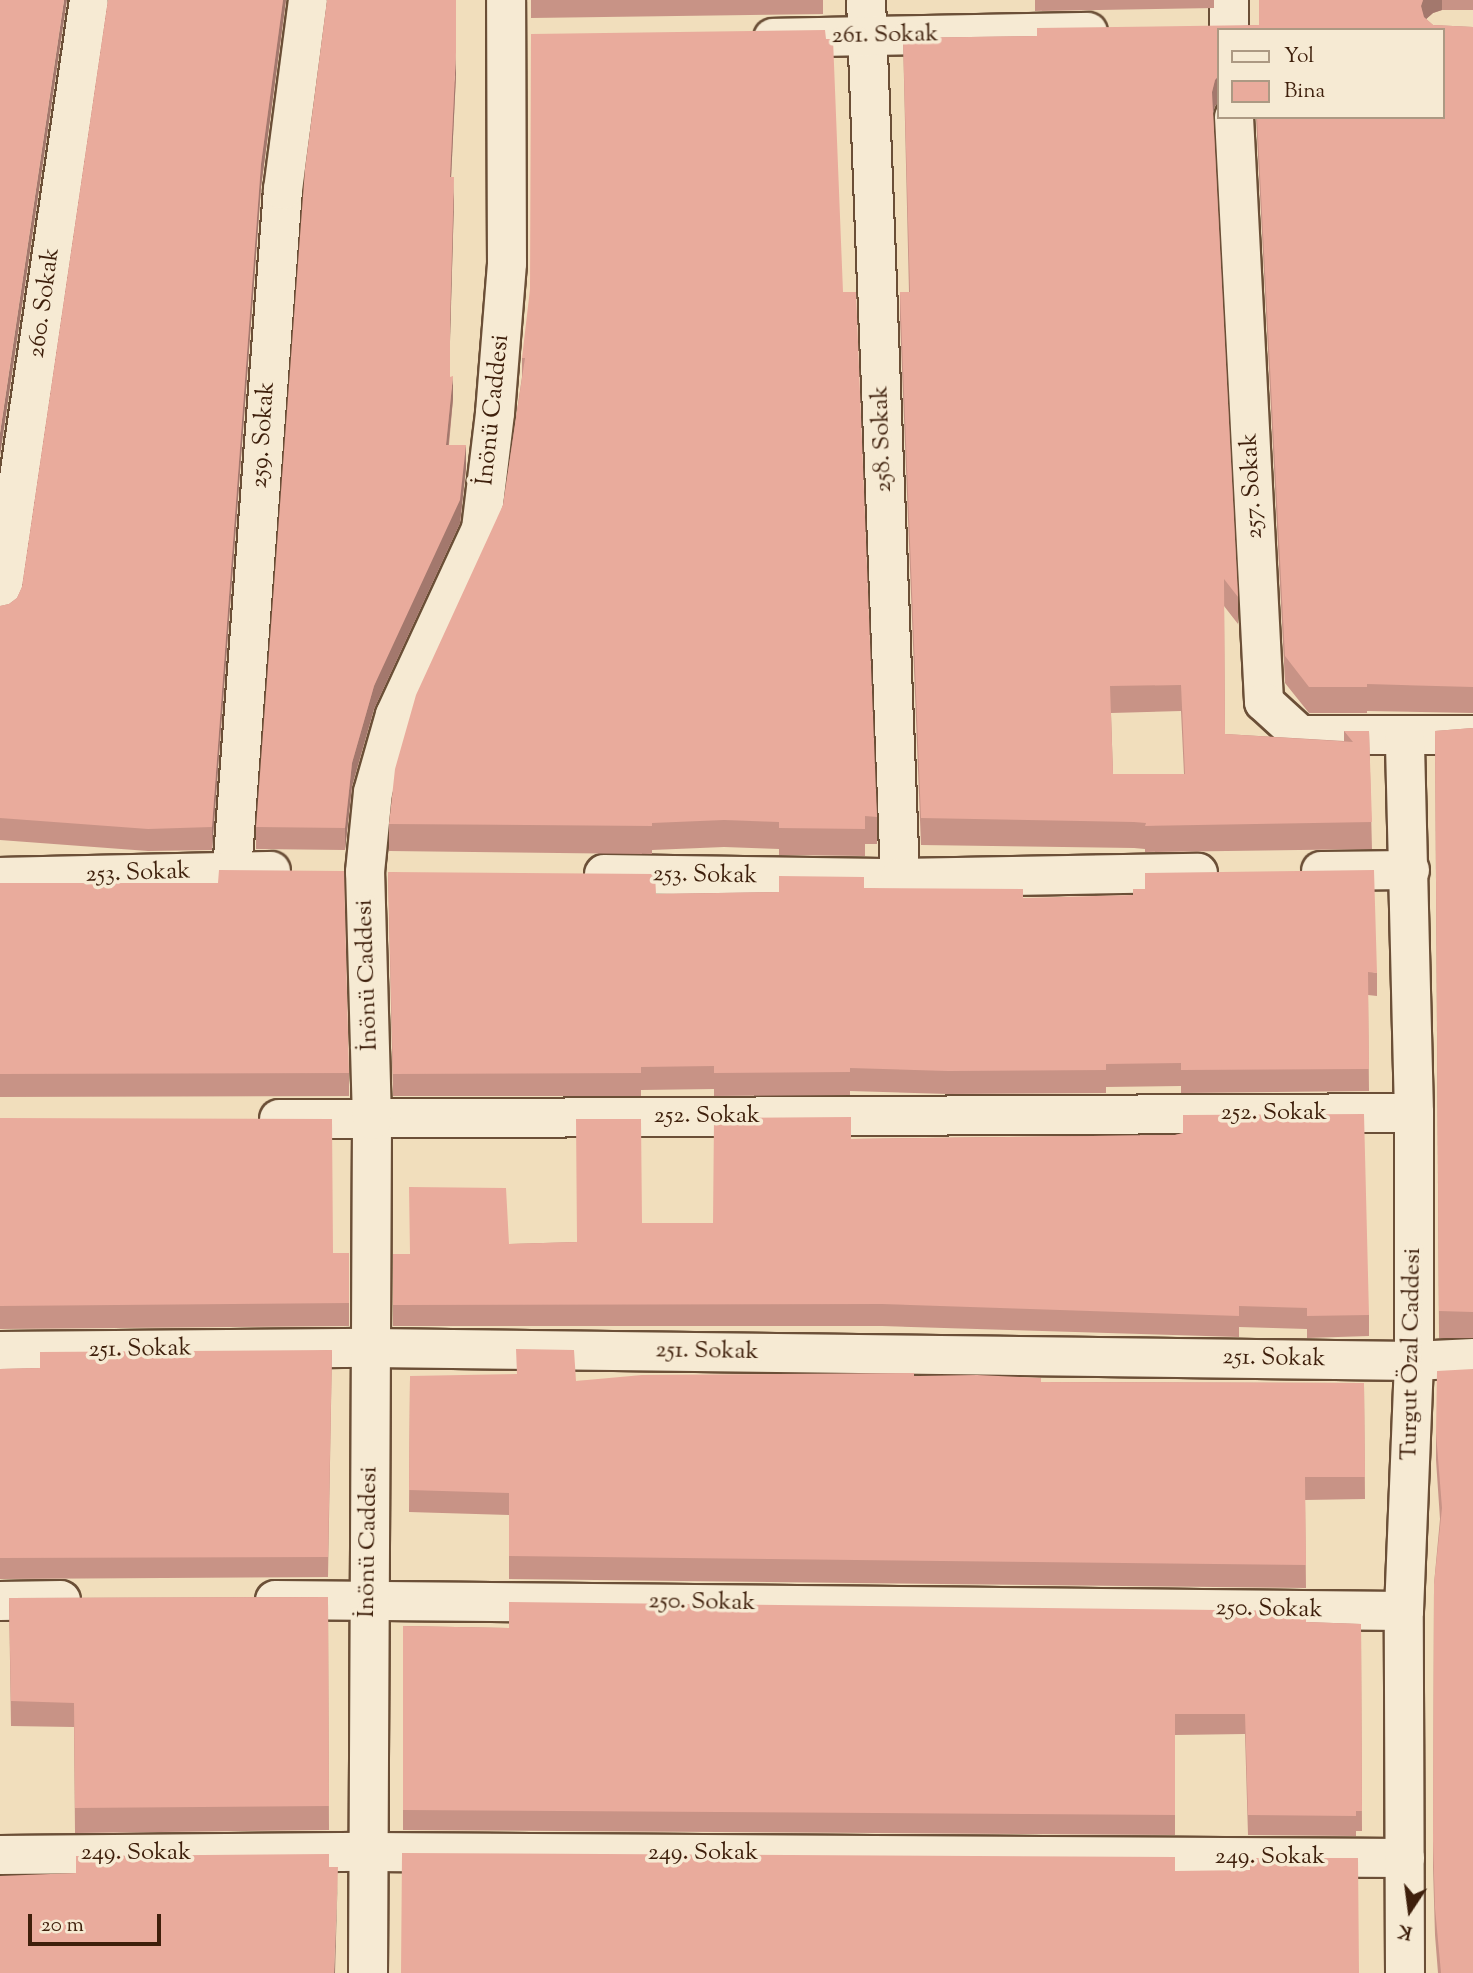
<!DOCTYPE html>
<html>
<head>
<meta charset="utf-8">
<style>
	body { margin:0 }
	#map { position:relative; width:1473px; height:1973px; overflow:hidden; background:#f1debc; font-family:"Sorts Mill Goudy",serif }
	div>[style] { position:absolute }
	.roads { filter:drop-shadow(2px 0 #6b4f37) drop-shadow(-2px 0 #6b4f37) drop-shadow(0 2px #6b4f37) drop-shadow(0 -2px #6b4f37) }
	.minor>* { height:38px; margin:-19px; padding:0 19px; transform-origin:19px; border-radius:19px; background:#f6ead3 }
	.wall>* { inset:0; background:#c89386 }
	.shaded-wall>* { inset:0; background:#a3786d }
	.building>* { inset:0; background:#e9ab9c }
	span { translate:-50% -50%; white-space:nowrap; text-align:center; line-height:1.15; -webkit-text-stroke:7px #f6ead3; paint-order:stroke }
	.street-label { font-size:24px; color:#3e1f0b }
	.legend { position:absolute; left:1217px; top:28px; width:228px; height:91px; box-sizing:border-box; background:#f6ead3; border:2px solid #ac9983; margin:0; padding:9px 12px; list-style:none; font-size:21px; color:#3e1f0b }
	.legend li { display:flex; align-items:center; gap:14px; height:35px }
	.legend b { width:35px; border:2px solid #ac9983 }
	.north { position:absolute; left:1375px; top:1875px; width:70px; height:70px; -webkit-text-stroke:5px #f6ead3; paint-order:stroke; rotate:193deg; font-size:19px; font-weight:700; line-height:28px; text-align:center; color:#3e1f0b }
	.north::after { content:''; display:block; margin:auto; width:24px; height:32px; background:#3e1f0b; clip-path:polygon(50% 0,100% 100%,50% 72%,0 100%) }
	.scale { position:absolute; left:28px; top:1914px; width:133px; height:32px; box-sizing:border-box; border:4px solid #3e1f0b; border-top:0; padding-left:9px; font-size:21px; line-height:24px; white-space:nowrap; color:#3e1f0b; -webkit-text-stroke:5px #f6ead3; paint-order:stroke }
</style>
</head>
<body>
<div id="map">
	<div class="roads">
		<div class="minor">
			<i style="left:866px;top:0;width:879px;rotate:87.78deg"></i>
			<i style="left:1229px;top:0;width:30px;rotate:90deg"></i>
			<i style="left:773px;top:38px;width:315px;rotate:-1.1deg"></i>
			<i style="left:1234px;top:117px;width:586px;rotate:87.06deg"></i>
			<i style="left:1264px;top:702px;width:49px;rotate:42.5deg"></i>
			<i style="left:1300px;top:735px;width:173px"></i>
			<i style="left:0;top:607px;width:613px;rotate:-81.66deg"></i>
			<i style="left:232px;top:871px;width:683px;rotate:-85.72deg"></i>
			<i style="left:283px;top:190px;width:192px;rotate:-82.5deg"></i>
			<i style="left:1321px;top:871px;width:89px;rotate:-0.6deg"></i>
			<i style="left:604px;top:874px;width:296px;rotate:0.8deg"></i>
			<i style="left:900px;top:878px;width:298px;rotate:-1deg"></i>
			<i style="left:0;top:877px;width:271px;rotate:-1.3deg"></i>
			<i style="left:279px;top:1119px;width:1135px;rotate:-0.3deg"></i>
			<i style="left:0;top:1351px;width:372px;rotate:-0.5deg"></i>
			<i style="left:372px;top:1348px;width:1042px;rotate:0.71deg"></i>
			<i style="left:1414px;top:1361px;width:59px;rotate:-2.9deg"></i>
			<i style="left:275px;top:1600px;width:1129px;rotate:0.56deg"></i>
			<i style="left:0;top:1601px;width:61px;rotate:-0.9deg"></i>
			<i style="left:0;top:1855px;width:369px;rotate:-0.5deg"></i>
			<i style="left:369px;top:1852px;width:1036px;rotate:0.33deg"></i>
			<i style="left:368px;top:1973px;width:853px;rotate:-89.73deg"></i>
			<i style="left:372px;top:1120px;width:248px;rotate:-91.6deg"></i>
			<i style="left:365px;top:872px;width:80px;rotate:-84.3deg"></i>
			<i style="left:373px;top:792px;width:80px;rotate:-74.1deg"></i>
			<i style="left:395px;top:715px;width:205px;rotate:-65.2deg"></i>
			<i style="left:481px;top:529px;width:117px;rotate:-83.1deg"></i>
			<i style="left:495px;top:413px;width:150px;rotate:-85.4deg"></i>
			<i style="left:507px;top:263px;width:263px;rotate:-90.2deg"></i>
			<i style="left:1405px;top:1973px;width:362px;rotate:-90.2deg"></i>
			<i style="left:1404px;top:1611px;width:250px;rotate:-87.7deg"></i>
			<i style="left:1414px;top:1361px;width:248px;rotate:-90deg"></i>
			<i style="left:1414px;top:1113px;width:377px;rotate:-91.4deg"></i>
		</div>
	</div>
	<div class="wall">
		<i style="clip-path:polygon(108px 0,286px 0,261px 187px,212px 850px,148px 851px,0 840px,0 606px,9px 604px,17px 598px,22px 587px)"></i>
		<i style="clip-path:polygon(531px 0,823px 0,823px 14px,531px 18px)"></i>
		<i style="clip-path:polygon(1035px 0,1214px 0,1214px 8px,1035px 11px)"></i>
		<i style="clip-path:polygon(evenodd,1259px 0,1473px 0,1473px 10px,1442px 10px,1433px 13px,1426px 19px,1433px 25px,1473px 27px,1473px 713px,1367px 711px,1367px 713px,1309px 713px,1285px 683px,1256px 117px,1443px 117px,1219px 30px,1215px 106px,1213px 113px,1238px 597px,1238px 624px,1224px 606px,1225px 734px,1344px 741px,1344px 731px,1369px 731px,1372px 849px,1145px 852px,1145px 849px,1134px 848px,921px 845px,900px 319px,900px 292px,909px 292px,903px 38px,1037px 36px,1259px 25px,1259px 0,1181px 711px,1184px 774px,1113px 774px,1111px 713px,1181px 711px)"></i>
		<i style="clip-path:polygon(456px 75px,451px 177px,454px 200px,450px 336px,450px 377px,453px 399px,449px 445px,466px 468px,460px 523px,374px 709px,352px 786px,345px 850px,256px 849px,256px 827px)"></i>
		<i style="clip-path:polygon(843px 292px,877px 817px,877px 844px,865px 844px,865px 856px,779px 855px,779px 849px,724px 847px,652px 850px,652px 854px,389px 851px,389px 824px,503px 505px,522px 377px,522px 358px)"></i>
		<i style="clip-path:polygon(1473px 728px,1473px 1338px,1439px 1338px,1435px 731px)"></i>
		<i style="clip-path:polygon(388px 872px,656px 894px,779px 892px,864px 888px,1023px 898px,1377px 973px,1377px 996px,1368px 995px,1369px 1091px,1181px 1093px,1181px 1086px,1106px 1087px,1106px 1093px,948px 1094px,850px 1091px,850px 1095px,714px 1096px,714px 1089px,641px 1090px,641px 1096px,393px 1096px)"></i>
		<i style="clip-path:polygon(0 883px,349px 1073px,349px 1096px,0 1097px)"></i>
		<i style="clip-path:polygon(1183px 1115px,1369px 1315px,1369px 1336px,1307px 1338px,1307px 1329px,1239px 1327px,1239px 1337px,882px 1326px,393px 1326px,393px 1254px,410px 1254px,509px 1244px,577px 1242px,642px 1223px,713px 1223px,851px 1139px,1175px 1135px,1183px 1133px)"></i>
		<i style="clip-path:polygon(0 1118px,333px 1253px,349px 1253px,349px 1326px,0 1329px)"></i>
		<i style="clip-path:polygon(332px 1350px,328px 1577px,0 1579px,0 1369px,40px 1368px)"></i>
		<i style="clip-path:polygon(1473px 1369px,1473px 1973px,1438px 1973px,1435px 1935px,1433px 1867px,1434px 1584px,1440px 1519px,1436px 1460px,1436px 1433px)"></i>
		<i style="clip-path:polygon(410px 1376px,576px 1381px,914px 1376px,1041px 1382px,1364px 1383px,1365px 1499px,1305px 1500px,1306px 1588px,509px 1579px,509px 1515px,409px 1512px)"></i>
		<i style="clip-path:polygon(328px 1597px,329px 1830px,75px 1833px,74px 1727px,11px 1726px,9px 1598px)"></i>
		<i style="clip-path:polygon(1306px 1622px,1361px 1624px,1362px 1831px,1356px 1831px,1356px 1836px,1248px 1835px,1245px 1734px,1175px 1735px,1175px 1835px,403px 1830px,403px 1626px,509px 1628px)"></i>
	</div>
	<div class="shaded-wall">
		<i style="clip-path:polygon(64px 0,67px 0,0 456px,0 433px)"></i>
		<i style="clip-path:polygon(283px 0,286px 0,261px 187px,212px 850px,212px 827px,261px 164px)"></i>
		<i style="clip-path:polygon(1423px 0,1442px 0,1442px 10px,1433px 13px,1424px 21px,1421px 6px)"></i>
		<i style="clip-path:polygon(456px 52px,456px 75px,450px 200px,450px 177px)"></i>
		<i style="clip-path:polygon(1219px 75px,1219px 102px,1215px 106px,1212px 118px,1212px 92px,1215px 80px)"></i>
		<i style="clip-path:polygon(454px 177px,454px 200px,450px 342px,450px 320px)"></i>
		<i style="clip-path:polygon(453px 376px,453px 399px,446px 468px,446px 445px)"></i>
		<i style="clip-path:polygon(466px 445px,466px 468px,460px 523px,374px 709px,352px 786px,345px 850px,345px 828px,352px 763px,374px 686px)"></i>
		<i style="clip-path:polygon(338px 1867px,335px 1973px,334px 1973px)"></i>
	</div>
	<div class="building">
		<i style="clip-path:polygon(0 0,64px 0,0 433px)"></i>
		<i style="clip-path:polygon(108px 0,283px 0,261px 164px,212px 827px,148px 829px,0 818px,0 606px,9px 604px,17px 598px,22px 587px)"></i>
		<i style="clip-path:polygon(327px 0,456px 0,456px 52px,450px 177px,454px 177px,450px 320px,450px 377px,453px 376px,446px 445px,466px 445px,460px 500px,374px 686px,352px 763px,345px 828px,256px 827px,305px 169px)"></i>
		<i style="clip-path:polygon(evenodd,1259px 0,1423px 0,1421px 6px,1424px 17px,1433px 25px,1473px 27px,1473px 687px,1367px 684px,1367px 687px,1309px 687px,1285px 656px,1257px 117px,1443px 117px,1443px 30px,1219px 30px,1219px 75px,1215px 80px,1212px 92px,1238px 597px,1224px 579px,1225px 734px,1353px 742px,1344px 731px,1369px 731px,1372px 822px,1145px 826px,1146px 823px,1134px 822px,921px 818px,900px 292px,910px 292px,903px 38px,1037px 36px,1037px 28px,1259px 25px,1259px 0,1181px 685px,1185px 774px,1113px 774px,1110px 686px,1181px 685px)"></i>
		<i style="clip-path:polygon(825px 30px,826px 39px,833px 39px,843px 292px,856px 292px,877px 817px,865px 816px,865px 829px,779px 828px,779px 822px,724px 820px,652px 823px,652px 826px,389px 824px,395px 769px,416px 695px,503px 505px,525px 358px,522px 358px,530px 289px,531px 34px)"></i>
		<i style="clip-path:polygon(1473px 728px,1473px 1312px,1439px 1311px,1435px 731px)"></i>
		<i style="clip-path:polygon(219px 870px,344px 871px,349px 1073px,0 1074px,0 883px,218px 883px)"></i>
		<i style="clip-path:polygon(1374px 870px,1377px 973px,1368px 972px,1369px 1069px,1181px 1070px,1181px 1063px,1106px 1064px,1106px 1070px,948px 1071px,850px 1068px,850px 1072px,714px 1073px,714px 1066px,641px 1067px,641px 1073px,393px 1074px,388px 872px,655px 874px,656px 894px,779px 892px,779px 876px,864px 877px,864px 888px,1023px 889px,1023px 898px,1133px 895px,1133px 889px,1145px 889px,1145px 873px)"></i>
		<i style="clip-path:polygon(1364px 1114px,1369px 1315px,1307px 1316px,1307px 1308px,1239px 1306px,1239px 1316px,882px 1304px,393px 1305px,393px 1254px,410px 1254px,409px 1187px,506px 1188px,509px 1244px,577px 1242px,576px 1119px,641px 1119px,642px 1223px,713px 1223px,714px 1118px,851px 1117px,851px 1139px,1175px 1135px,1183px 1133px,1183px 1115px)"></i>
		<i style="clip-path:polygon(0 1118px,332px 1119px,333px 1253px,349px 1253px,349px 1303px,0 1306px)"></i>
		<i style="clip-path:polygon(516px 1349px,574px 1350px,576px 1381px,642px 1375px,914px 1373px,914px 1376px,977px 1375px,1041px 1378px,1041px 1382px,1364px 1383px,1365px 1477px,1305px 1477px,1306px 1565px,509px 1556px,509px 1493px,409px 1490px,410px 1376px,517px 1374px)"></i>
		<i style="clip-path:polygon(332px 1350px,328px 1557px,0 1558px,0 1369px,40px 1368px,40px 1352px)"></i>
		<i style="clip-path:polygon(1473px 1369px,1473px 1973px,1441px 1973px,1435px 1908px,1433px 1841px,1434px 1584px,1442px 1508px,1436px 1433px,1437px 1371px)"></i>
		<i style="clip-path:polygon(328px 1597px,329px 1806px,75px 1808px,74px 1703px,11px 1701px,9px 1598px)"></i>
		<i style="clip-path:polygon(509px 1602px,1306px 1611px,1306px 1622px,1361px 1624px,1362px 1811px,1356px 1811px,1356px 1816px,1248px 1815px,1245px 1714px,1175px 1714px,1175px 1815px,403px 1810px,403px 1626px,509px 1628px)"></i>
		<i style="clip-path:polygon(402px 1853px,1175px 1857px,1175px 1871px,1250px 1870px,1250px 1858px,1358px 1858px,1359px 1973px,401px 1973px)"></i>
		<i style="clip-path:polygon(329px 1854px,329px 1867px,338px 1867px,334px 1973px,0 1973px,0 1876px,76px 1873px,76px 1856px)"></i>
	</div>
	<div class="street-label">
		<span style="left:885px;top:36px;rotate:-1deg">261. Sokak</span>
		<span style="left:45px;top:303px;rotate:-82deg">260. Sokak</span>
		<span style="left:494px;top:410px;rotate:-84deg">İnönü Caddesi</span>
		<span style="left:264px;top:435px;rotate:-86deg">259. Sokak</span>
		<span style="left:883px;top:439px;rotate:-92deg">258. Sokak</span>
		<span style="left:1253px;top:486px;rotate:-93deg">257. Sokak</span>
		<span style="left:138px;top:874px;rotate:-2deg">253. Sokak</span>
		<span style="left:705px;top:876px;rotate:1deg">253. Sokak</span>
		<span style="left:368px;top:975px;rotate:-92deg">İnönü Caddesi</span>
		<span style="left:1274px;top:1114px">252. Sokak</span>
		<span style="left:707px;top:1117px">252. Sokak</span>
		<span style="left:140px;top:1350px;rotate:-1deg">251. Sokak</span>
		<span style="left:707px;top:1352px;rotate:1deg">251. Sokak</span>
		<span style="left:1412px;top:1354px;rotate:-89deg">Turgut Özal Caddesi</span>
		<span style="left:1274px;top:1359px;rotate:1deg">251. Sokak</span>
		<span style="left:369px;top:1542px;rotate:-89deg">İnönü Caddesi</span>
		<span style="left:702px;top:1603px;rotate:1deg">250. Sokak</span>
		<span style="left:1269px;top:1610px;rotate:1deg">250. Sokak</span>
		<span style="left:136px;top:1854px">249. Sokak</span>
		<span style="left:703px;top:1854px">249. Sokak</span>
		<span style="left:1270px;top:1858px">249. Sokak</span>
	</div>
	<ul class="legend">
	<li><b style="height:9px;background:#f6ead3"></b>Yol</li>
	<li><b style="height:19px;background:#e9ab9c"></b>Bina</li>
	</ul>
	<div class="north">K</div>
	<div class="scale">20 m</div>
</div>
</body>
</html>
